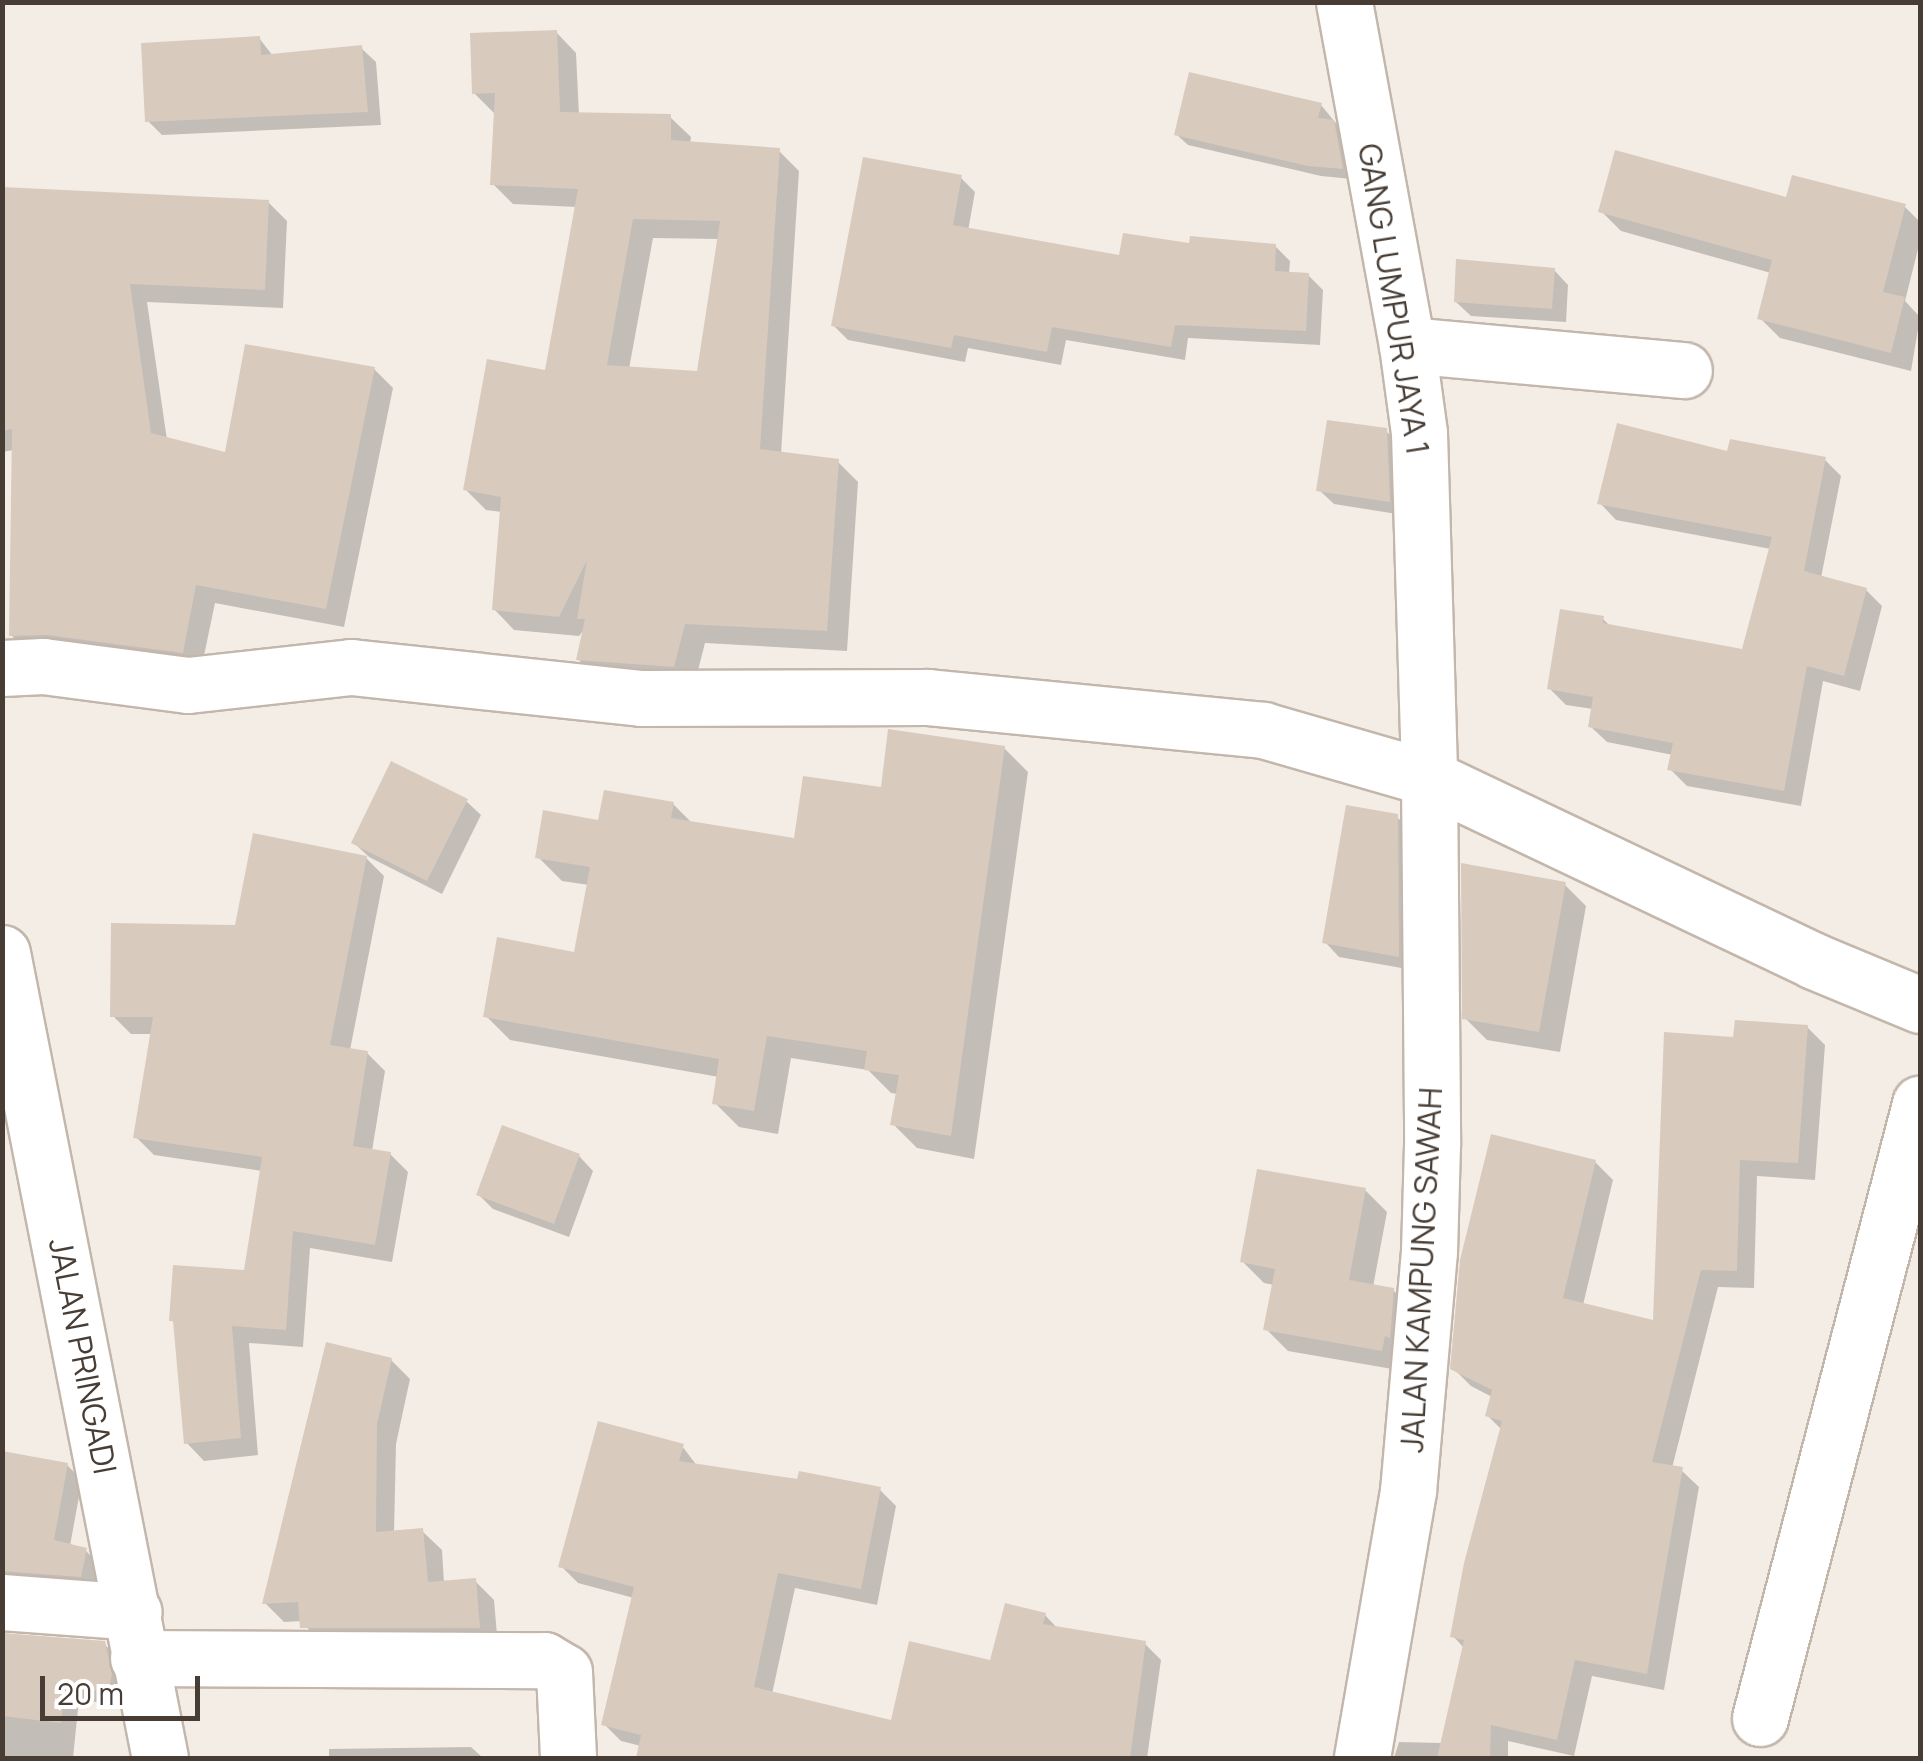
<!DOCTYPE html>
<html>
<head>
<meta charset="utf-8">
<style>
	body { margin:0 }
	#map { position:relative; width:1923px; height:1761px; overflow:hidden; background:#f4ede6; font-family:Manrope,sans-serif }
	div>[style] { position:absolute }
	.shadow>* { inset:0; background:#0003 }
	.building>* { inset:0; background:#d9cabe }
	.roads { filter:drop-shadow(2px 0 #c3b6ab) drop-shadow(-2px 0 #c3b6ab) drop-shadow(0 2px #c3b6ab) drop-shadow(0 -2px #c3b6ab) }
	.minor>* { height:55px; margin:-27.5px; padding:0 27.5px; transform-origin:27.5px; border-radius:27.5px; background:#fff }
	span { translate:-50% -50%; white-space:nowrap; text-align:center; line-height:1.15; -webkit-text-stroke:8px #fff; paint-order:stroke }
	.street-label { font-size:32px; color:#473d35 }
	.frame { position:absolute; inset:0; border:5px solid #473d35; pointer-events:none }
	.scale { position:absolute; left:40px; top:1676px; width:160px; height:45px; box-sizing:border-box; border:5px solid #473d35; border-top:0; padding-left:12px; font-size:30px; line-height:35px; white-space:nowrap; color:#473d35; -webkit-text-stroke:8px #fff; paint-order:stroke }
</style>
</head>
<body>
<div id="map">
	<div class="shadow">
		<i style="clip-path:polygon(evenodd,556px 32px,576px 53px,579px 115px,670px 117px,691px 137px,690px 144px,779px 151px,799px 171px,781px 454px,838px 462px,858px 482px,847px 651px,705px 643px,694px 686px,598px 679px,578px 659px,586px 627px,579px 636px,514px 630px,494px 609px,502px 512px,486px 510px,465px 489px,547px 372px,577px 207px,513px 204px,493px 184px,494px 113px,474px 93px,556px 32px,653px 238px,720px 239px,699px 374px,629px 369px,653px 238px)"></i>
		<i style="clip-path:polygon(259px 38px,273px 56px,361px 48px,376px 62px,381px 125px,162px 135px,148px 121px)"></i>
		<i style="clip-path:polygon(1321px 105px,1344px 133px,1352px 179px,1321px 176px,1188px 145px,1176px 134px)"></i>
		<i style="clip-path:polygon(960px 177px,975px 192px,968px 231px,1121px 258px,1192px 246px,1275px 246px,1290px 261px,1289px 274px,1308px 275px,1323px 290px,1320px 345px,1188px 338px,1185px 360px,1066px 340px,1061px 365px,968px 348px,965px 362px,848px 340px,833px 325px)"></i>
		<i style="clip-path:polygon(2px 189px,268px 202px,287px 221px,283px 308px,147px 302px,167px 440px,227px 455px,374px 369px,393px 388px,344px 627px,215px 603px,201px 670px,30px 654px,11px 635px,14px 450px,2px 452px)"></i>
		<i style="clip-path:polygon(1788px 200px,1904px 206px,1920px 222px,1920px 241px,1905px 301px,1920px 317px,1911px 371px,1780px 338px,1760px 318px,1771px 273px,1621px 231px,1601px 211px)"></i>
		<i style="clip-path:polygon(1554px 270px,1568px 285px,1566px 322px,1471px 316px,1456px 302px)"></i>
		<i style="clip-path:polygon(1386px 431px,1400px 445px,1403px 515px,1334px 504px,1319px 490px)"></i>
		<i style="clip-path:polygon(1729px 454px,1824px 459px,1841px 476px,1821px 578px,1866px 590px,1882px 606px,1860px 691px,1823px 681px,1801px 806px,1687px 786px,1670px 769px,1673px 755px,1607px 742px,1590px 726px,1593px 709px,1566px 705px,1549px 688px,1603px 619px,1611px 627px,1744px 652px,1771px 549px,1616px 520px,1600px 503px)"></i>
		<i style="clip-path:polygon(1004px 748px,1028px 772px,974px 1159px,917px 1148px,893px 1124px,898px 1094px,891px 1093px,868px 1070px,791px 1058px,778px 1134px,739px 1127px,715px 1103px,719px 1077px,510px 1040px,486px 1016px,576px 954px,589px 885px,562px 881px,538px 857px,600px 823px,673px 804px,693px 824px,796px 841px,883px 789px)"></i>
		<i style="clip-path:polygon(466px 801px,481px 815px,442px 894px,369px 857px,354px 843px)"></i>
		<i style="clip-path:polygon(1397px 817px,1412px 832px,1413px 970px,1339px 957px,1325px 942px)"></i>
		<i style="clip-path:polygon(366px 858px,384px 876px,350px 1050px,367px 1053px,385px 1071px,372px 1151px,390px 1154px,408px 1172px,392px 1262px,310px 1248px,303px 1347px,249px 1343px,258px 1455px,204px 1461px,186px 1442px,176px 1324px,171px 1320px,246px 1273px,262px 1171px,154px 1155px,136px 1137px,152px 1034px,131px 1034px,113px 1016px,237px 927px)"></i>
		<i style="clip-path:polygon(1564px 884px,1586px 906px,1560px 1052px,1487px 1040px,1465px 1018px)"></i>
		<i style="clip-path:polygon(1807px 1027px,1825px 1045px,1815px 1180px,1757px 1176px,1754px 1288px,1718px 1287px,1672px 1468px,1681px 1470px,1699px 1487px,1664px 1690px,1592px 1676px,1574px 1756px,1508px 1741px,1508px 1758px,1394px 1758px,1399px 1742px,1443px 1743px,1464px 1648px,1453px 1636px,1502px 1430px,1487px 1415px,1492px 1397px,1471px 1386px,1453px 1368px,1595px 1162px,1613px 1180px,1583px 1305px,1655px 1323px,1735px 1040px)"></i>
		<i style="clip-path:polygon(579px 1156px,593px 1171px,569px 1237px,493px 1209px,479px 1195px)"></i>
		<i style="clip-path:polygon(1365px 1190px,1387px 1212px,1373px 1287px,1393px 1290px,1415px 1312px,1404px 1371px,1288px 1351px,1266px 1329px,1274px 1285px,1264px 1283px,1242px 1261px)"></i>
		<i style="clip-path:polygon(391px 1360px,410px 1379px,396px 1444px,394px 1533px,422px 1531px,442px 1550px,444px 1583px,475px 1581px,494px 1600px,498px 1647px,322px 1646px,302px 1621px,284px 1622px,265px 1603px)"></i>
		<i style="clip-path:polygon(682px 1446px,698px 1467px,879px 1489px,896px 1506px,877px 1605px,795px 1588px,772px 1694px,893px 1723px,992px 1663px,1045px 1615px,1058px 1629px,1144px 1643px,1161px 1660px,1147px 1758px,639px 1758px,641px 1746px,621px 1741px,604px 1724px,634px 1598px,578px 1583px,561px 1566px)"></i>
		<i style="clip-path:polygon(2px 1453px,67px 1465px,82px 1480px,70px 1546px,86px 1551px,101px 1566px,96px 1591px,2px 1590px)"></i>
		<i style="clip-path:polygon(2px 1636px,104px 1644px,120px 1659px,123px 1707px,79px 1699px,73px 1758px,2px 1758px)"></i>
		<i style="clip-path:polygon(471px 1747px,483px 1758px,329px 1758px,329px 1749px)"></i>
	</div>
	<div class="building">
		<i style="clip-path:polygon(evenodd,557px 30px,560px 112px,671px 114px,671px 140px,780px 148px,760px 449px,839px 459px,827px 631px,685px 624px,674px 667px,576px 660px,585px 619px,577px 619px,587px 560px,559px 617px,492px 610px,501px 497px,463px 490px,487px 359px,545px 370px,578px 189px,490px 185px,495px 93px,472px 94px,470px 33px,557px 30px,633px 219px,720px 221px,697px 371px,607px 365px,633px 219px)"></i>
		<i style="clip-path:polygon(260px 36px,261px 55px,362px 45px,368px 112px,145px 122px,141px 43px)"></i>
		<i style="clip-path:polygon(1189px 72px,1322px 103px,1318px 118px,1334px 120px,1343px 169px,1308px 166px,1174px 135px)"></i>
		<i style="clip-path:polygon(1615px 150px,1786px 197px,1792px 175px,1906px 204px,1883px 292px,1905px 297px,1891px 353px,1757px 319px,1772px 260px,1598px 212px)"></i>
		<i style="clip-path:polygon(863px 157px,962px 175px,953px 225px,1119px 255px,1123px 233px,1189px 243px,1190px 236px,1276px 244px,1275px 271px,1309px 273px,1306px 331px,1175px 325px,1171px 347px,1052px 327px,1047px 352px,954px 335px,951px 348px,831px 326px)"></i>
		<i style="clip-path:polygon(2px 187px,269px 200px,265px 290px,130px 284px,151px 433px,225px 452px,245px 344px,375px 367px,326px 609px,196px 585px,183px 653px,47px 635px,9px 636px,12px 429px,2px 431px)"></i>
		<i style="clip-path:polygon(1456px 259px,1555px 268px,1552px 309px,1454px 302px)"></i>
		<i style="clip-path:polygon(1327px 420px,1387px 428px,1390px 502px,1316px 491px)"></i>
		<i style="clip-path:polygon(1617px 423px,1727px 451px,1730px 439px,1826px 457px,1804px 571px,1867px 588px,1844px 676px,1807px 666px,1784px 791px,1667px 770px,1673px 743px,1588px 727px,1593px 697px,1547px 689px,1560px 609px,1604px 616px,1603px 623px,1742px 649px,1772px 537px,1597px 504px)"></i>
		<i style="clip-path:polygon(888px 729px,1005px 746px,951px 1136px,890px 1125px,899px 1075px,864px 1070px,867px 1051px,767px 1036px,754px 1111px,712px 1104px,719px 1059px,483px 1017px,497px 937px,574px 952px,590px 867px,535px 858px,543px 810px,598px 820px,604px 790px,674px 802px,671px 818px,794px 838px,803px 776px,881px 787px)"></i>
		<i style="clip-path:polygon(391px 761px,468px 799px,427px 881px,351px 843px)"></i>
		<i style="clip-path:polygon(1346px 805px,1398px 814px,1399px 957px,1322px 943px)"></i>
		<i style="clip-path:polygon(253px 833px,367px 856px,330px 1045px,368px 1051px,353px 1146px,391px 1152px,375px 1245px,293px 1231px,286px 1330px,232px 1326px,241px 1438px,184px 1444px,173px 1321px,169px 1321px,173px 1265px,244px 1270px,262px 1157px,133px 1138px,153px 1017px,110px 1017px,111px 923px,235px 925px)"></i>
		<i style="clip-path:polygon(1461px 863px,1566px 882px,1539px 1032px,1462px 1019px)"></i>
		<i style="clip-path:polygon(1735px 1020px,1808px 1025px,1798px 1163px,1740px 1160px,1737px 1271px,1701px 1270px,1652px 1462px,1683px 1467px,1647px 1674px,1575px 1660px,1557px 1740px,1491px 1725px,1490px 1758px,1437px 1758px,1464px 1640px,1450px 1637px,1464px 1563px,1502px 1421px,1485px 1416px,1492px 1390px,1450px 1369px,1460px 1260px,1491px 1134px,1596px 1160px,1563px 1298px,1653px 1320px,1664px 1032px,1733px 1037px)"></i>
		<i style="clip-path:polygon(502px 1125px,580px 1154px,554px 1224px,476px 1195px)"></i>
		<i style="clip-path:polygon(1257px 1169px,1366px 1188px,1349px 1280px,1394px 1288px,1390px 1338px,1385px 1336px,1382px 1351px,1263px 1330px,1275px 1269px,1240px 1262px)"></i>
		<i style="clip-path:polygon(326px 1342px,392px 1358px,377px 1424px,376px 1532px,423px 1528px,428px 1582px,476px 1578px,480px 1628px,300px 1628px,298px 1602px,262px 1604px)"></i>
		<i style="clip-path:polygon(598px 1421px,684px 1444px,679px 1461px,797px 1479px,799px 1471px,881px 1487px,861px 1589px,778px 1573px,754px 1687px,891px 1720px,909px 1641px,990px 1660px,1005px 1603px,1046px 1613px,1043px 1624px,1146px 1641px,1130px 1758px,636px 1758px,641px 1735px,601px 1725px,634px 1587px,558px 1567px)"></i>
		<i style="clip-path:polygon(2px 1451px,68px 1463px,54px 1540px,87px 1548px,81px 1577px,2px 1571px)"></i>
		<i style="clip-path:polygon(2px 1633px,105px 1641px,112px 1674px,108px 1693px,65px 1685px,61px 1723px,2px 1716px)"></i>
	</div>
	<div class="roads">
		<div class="minor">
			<i style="left:1344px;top:2px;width:349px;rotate:79.6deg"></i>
			<i style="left:1407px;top:345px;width:89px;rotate:82.2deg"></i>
			<i style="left:1419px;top:433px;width:345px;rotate:88.3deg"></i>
			<i style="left:1429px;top:778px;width:367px;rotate:89.5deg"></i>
			<i style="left:1432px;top:1145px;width:106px;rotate:91.6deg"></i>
			<i style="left:1429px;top:1251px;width:241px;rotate:95deg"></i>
			<i style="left:1408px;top:1491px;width:271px;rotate:99.8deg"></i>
			<i style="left:1407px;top:345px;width:278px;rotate:5.2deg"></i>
			<i style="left:2px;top:668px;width:41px;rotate:-2.8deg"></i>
			<i style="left:43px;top:666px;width:146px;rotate:7.5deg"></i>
			<i style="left:188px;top:685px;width:164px;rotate:-6.3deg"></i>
			<i style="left:351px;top:667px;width:292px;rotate:6.1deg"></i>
			<i style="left:641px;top:698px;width:287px;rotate:-0.2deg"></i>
			<i style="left:928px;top:697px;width:337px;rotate:5.6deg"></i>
			<i style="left:1263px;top:730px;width:173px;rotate:16.1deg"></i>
			<i style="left:1429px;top:778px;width:426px;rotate:25.4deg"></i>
			<i style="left:1814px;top:961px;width:115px;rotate:22.5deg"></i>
			<i style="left:2px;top:953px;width:820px;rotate:78.9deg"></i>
			<i style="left:2px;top:1602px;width:132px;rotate:4.3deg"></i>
			<i style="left:138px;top:1658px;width:406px;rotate:0.3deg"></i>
			<i style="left:544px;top:1660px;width:23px;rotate:31deg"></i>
			<i style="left:564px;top:1672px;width:86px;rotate:87.3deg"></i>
			<i style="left:1760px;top:1718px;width:635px;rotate:-75.39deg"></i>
		</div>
	</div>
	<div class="street-label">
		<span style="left:1394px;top:299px;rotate:81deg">GANG LUMPUR JAYA 1</span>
		<span style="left:1421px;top:1270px;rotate:-87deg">JALAN KAMPUNG SAWAH</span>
		<span style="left:83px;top:1356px;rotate:79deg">JALAN PRINGADI</span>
	</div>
	<div class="frame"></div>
	<div class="scale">20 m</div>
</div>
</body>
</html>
